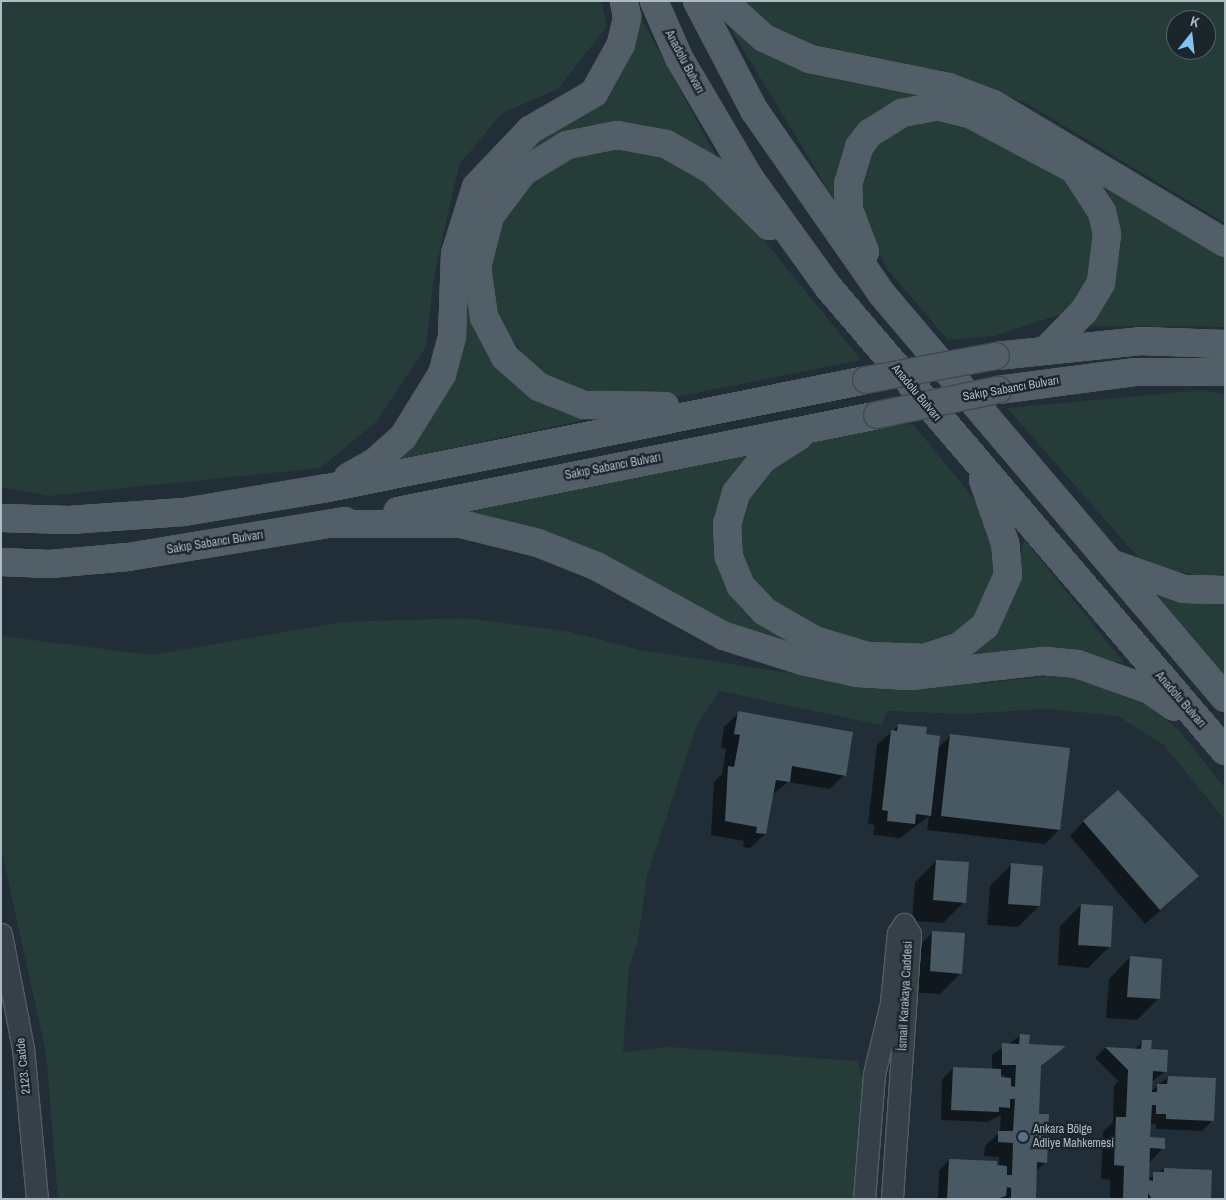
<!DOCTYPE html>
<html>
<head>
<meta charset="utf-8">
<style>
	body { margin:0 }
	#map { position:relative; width:1226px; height:1200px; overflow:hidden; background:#212e37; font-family:"Archivo Narrow",sans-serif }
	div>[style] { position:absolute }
	.green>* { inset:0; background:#263c39 }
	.shadow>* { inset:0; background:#0007 }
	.building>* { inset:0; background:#495963 }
	.roads { filter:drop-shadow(1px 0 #525e65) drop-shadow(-1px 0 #525e65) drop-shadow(0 1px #525e65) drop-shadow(0 -1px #525e65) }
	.minor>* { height:21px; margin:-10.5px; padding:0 10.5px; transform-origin:10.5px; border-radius:10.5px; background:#354048 }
	.major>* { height:26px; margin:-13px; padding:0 13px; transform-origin:13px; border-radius:13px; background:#525f68 }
	.bridges { filter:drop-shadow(1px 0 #3e4951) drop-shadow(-1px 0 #3e4951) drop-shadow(0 1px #3e4951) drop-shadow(0 -1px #3e4951) }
	.major-bridge>* { height:26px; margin:-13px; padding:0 13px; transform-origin:13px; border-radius:13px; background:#525f68 }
	.dots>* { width:14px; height:14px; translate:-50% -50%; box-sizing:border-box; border:2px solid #1a252c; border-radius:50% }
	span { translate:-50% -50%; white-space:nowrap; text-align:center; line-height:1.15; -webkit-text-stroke:4.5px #1a252c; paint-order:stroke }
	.street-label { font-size:12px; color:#afbbc4 }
	.poi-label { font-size:12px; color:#afbbc4 }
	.left { translate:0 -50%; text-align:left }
	.frame { position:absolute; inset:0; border:2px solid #afbbc4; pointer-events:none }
	.north { position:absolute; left:1166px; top:10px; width:50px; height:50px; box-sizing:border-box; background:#1a252c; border:1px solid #566169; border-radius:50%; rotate:16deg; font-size:14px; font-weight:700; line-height:20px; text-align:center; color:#afbbc4 }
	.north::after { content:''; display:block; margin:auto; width:18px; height:22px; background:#85c2f3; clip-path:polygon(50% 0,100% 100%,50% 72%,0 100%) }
</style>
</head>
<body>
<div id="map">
	<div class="green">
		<i style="clip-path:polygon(1px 1px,601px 1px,607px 26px,558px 89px,502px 113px,459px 165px,434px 277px,426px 347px,377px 421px,320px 468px,48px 496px,1px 487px)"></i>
		<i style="clip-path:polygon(evenodd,741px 1px,1225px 1px,1225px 223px,1028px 104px,941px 70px,864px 62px,789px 42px,741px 1px,1176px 20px,1206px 20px,1206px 50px,1176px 50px,1176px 20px)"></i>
		<i style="clip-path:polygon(633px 3px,719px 162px,699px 146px,664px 131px,630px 123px,592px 127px,498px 192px,484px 328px,599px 417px,390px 461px,419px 429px,471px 215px,508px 161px,577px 108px)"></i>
		<i style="clip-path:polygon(726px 21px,809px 66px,961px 95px,1035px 131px,1225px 250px,1225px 327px,1086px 326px,1085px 317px,1099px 302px,1113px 272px,1120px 230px,1107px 191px,1080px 165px,982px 106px,953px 97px,913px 101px,867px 124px,842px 160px,838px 206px)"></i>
		<i style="clip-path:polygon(953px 116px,1054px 163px,1101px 214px,1089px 288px,1065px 313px,994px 336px,948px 340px,889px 271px,860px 223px,863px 166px,887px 135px,920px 119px)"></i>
		<i style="clip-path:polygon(609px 144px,661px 149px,713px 177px,861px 360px,645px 403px,583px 399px,533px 367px,504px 329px,489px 283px,498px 229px,524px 184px,569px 156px)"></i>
		<i style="clip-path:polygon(1203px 390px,1225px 395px,1225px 574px,1205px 577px,1167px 569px,1138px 557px,1007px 408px)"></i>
		<i style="clip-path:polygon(913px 424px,974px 499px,1000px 548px,995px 598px,971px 627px,938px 646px,853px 645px,773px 608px,745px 570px,736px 537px,744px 502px,763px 471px,809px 442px,869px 427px)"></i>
		<i style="clip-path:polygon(767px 444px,720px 544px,780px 631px,943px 661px,1015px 586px,1024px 539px,1124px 663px,1063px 652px,896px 667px,775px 647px,441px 509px)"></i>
		<i style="clip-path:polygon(1154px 594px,1199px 602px,1225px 601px,1225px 677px)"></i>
		<i style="clip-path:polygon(465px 618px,566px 631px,641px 650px,873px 686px,984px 683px,1065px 674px,1133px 695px,1178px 729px,1225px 788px,1225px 820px,1164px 745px,1118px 716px,1049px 709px,964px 714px,888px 711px,881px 725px,719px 691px,696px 727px,647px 876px,638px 940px,629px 967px,623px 1052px,669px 1047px,857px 1061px,864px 1085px,856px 1199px,58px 1199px,46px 1052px,1px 849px,1px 636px,152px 655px,342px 622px)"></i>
	</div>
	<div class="shadow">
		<i style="clip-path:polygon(739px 713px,844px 775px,830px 789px,788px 782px,772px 795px,765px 834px,750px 848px,743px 847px,744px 841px,711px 835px,714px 782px,722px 774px,726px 749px,721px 748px,724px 727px)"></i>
		<i style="clip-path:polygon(899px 725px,925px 735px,937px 749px,951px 735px,1059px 830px,1045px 844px,927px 830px,929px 816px,900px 838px,873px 835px,875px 825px,868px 824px,877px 745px)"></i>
		<i style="clip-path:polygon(1084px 821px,1183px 890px,1145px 924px,1070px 836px)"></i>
		<i style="clip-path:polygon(936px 861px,964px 902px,943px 923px,912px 921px,915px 882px)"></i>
		<i style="clip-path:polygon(1011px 865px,1039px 906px,1018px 927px,987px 925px,990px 886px)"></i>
		<i style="clip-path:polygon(1081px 905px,1110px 946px,1088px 968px,1058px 965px,1060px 926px)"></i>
		<i style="clip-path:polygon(933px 932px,961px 973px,940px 994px,909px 992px,912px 953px)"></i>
		<i style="clip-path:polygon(1130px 957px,1158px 999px,1137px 1020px,1106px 1018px,1109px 979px)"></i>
		<i style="clip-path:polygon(evenodd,1020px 1036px,1028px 1045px,1063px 1047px,1040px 1068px,1038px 1115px,1046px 1162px,1035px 1172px,1034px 1199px,938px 1199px,939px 1171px,949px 1160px,999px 1167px,999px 1157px,984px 1156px,985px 1146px,1000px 1132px,1001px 1115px,987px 1122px,941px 1120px,942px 1079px,953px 1068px,992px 1070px,992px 1055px,1020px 1036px,999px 1075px,1007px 1076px,999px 1078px,999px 1075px)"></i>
		<i style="clip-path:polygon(1143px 1041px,1166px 1071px,1151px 1082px,1151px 1091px,1168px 1077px,1213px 1120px,1202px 1131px,1156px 1129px,1156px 1124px,1150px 1124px,1149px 1138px,1163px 1148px,1149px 1163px,1147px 1180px,1164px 1169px,1210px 1199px,1152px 1181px,1151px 1199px,1110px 1199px,1110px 1180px,1101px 1179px,1103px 1132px,1113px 1122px,1114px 1086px,1118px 1081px,1095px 1058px,1105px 1048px,1134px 1050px)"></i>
	</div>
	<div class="building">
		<i style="clip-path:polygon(738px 711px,853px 732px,846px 776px,792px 766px,790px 782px,776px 780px,766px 834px,756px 833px,757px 827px,725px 821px,728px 766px,734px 767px,740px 735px,734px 734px)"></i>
		<i style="clip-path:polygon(898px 724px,927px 727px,926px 734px,940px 736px,931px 816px,916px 814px,915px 824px,887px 821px,888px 811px,882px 810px,891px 730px,897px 731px)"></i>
		<i style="clip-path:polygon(950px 734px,1070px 748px,1060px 830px,941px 816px)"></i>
		<i style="clip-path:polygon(1118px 790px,1199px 876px,1160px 910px,1083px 821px)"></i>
		<i style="clip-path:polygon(936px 860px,969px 862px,966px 903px,933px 900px)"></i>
		<i style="clip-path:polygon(1011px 863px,1043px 866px,1040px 906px,1008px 904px)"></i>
		<i style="clip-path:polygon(1081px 904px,1113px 906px,1111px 947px,1078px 945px)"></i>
		<i style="clip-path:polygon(932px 931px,965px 933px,962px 974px,930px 971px)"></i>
		<i style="clip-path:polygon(1130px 956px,1162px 959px,1160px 999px,1127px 997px)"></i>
		<i style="clip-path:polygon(1020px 1034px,1030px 1035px,1029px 1044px,1066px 1046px,1041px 1066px,1039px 1114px,1049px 1114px,1047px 1163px,1037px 1162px,1036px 1199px,1011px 1199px,1011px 1188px,1007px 1187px,1006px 1196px,996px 1199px,947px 1199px,949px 1159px,997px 1161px,997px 1165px,1007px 1166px,1007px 1175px,1012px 1175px,1013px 1143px,998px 1142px,998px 1131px,1013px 1131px,1015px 1099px,1010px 1099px,1010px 1108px,999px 1107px,999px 1112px,951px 1110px,953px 1067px,1001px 1069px,1001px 1077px,1011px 1078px,1011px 1086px,1015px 1087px,1016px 1065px,1002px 1065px,1002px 1043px,1019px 1044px)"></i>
		<i style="clip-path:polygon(1142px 1040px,1152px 1040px,1151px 1049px,1168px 1050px,1167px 1072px,1153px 1071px,1152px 1092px,1157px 1092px,1157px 1084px,1167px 1084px,1168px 1076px,1216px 1078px,1214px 1121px,1166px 1119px,1166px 1114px,1156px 1114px,1156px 1105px,1152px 1105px,1150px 1137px,1165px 1138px,1165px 1149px,1150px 1148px,1149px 1180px,1153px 1181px,1153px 1172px,1164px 1172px,1164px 1168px,1212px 1170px,1211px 1199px,1152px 1199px,1148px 1193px,1148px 1199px,1123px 1199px,1124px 1166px,1114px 1165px,1116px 1117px,1126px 1117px,1128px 1070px,1105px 1047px,1141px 1049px)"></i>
	</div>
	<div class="roads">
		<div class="minor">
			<i style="left:1px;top:934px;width:116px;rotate:79.1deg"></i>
			<i style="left:23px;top:1048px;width:152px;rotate:84.7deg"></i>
			<i style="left:864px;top:1199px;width:125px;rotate:-85.4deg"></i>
			<i style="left:874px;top:1074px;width:73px;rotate:-76.5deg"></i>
			<i style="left:891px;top:1003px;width:70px;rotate:-84.3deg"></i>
			<i style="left:898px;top:933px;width:11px;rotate:-56deg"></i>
			<i style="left:904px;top:924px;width:12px;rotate:59deg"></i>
			<i style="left:910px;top:934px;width:266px;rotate:93.9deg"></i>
		</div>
		<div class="major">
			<i style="left:654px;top:1px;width:62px;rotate:66.3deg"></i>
			<i style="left:679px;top:58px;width:142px;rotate:59.5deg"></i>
			<i style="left:751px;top:180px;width:133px;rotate:54.2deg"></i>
			<i style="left:829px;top:288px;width:609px;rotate:49.46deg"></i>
			<i style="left:697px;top:1px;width:123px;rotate:62.4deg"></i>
			<i style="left:754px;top:110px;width:223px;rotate:55.2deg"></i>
			<i style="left:881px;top:293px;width:531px;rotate:49.66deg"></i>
			<i style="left:723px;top:1px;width:55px;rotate:42.1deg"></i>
			<i style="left:764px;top:38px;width:51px;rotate:24.5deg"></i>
			<i style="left:810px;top:59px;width:141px;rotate:11.5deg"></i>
			<i style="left:948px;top:87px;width:48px;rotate:20.7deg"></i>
			<i style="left:993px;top:104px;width:270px;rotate:30.9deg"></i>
			<i style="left:865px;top:252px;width:45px;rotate:-110.9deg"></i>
			<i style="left:849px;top:210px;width:26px;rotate:-92deg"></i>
			<i style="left:848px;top:184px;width:39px;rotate:-73deg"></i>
			<i style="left:859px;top:147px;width:18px;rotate:-52deg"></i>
			<i style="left:870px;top:133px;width:38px;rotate:-32deg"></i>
			<i style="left:902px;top:113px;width:36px;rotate:-11deg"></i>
			<i style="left:937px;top:106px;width:34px;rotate:14deg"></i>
			<i style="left:970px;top:114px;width:118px;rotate:27.9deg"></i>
			<i style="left:1074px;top:169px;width:51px;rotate:56.9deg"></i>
			<i style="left:1102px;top:212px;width:23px;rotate:77deg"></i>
			<i style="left:1107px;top:234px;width:49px;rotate:97deg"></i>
			<i style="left:1101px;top:283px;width:33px;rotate:121deg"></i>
			<i style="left:1084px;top:311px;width:52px;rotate:134.2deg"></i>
			<i style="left:996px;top:356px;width:145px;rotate:-5.9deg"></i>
			<i style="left:1140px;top:341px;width:85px;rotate:2deg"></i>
			<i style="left:998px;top:390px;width:137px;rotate:-7.5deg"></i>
			<i style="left:1134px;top:372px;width:91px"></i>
			<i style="left:665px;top:406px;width:81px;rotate:-179.3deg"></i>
			<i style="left:584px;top:405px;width:48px;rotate:-158.2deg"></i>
			<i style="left:539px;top:387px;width:45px;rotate:-138.6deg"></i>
			<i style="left:505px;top:357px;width:45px;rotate:-117.7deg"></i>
			<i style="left:484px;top:317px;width:50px;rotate:-98deg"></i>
			<i style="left:477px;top:267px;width:53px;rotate:-75.7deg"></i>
			<i style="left:490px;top:216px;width:55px;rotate:-53.1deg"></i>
			<i style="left:523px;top:172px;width:52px;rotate:-31.5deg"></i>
			<i style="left:567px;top:145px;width:51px;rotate:-11.3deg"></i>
			<i style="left:617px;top:135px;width:50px;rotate:10.4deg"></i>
			<i style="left:666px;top:144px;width:53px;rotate:29.5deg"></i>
			<i style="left:712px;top:170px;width:80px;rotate:44.5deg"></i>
			<i style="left:799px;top:436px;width:43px;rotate:147.4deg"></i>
			<i style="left:763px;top:459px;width:43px;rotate:128.5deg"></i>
			<i style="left:736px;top:493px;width:32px;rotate:106deg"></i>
			<i style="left:727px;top:524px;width:33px;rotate:87deg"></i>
			<i style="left:729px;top:557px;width:31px;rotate:68deg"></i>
			<i style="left:741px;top:586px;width:34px;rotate:47deg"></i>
			<i style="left:764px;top:611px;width:58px;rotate:30.1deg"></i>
			<i style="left:814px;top:640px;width:55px;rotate:16.8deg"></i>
			<i style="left:867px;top:656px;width:57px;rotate:2deg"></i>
			<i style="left:924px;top:658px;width:38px;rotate:-18deg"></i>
			<i style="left:960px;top:646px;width:32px;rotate:-39deg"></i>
			<i style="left:985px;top:626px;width:56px;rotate:-65.7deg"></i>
			<i style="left:1008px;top:575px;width:32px;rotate:-95deg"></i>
			<i style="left:1005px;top:543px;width:67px;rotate:-109.2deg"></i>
			<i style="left:348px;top:477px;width:31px;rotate:-29deg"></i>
			<i style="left:375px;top:462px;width:38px;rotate:-42deg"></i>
			<i style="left:403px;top:437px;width:74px;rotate:-58.2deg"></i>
			<i style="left:442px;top:374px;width:39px;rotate:-75deg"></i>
			<i style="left:452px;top:336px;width:82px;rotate:-87.9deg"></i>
			<i style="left:455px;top:254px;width:70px;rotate:-72.6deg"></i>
			<i style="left:476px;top:187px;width:79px;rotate:-46.5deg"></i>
			<i style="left:530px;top:130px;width:74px;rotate:-30deg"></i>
			<i style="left:594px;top:93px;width:56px;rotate:-61.1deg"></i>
			<i style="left:621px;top:44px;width:28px;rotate:-77deg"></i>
			<i style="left:627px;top:17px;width:16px;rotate:-101deg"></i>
			<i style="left:398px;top:511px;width:489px;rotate:-11.3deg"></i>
			<i style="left:1px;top:518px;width:68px;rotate:1.7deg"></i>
			<i style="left:69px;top:520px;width:115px;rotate:-4deg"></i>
			<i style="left:184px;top:512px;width:146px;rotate:-9.5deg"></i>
			<i style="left:328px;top:488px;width:549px;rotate:-11.35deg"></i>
			<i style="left:329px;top:524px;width:132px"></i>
			<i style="left:461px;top:524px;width:79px;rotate:13.9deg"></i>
			<i style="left:538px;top:543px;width:62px;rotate:21.6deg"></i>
			<i style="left:596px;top:566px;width:146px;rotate:28.7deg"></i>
			<i style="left:724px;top:636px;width:83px;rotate:17.6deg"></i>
			<i style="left:803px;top:661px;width:56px;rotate:12.3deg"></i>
			<i style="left:858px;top:673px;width:52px;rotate:3.3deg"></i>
			<i style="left:910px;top:676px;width:135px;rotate:-6.4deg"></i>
			<i style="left:1044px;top:661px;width:33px;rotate:5deg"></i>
			<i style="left:1077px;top:664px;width:77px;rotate:19.6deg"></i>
			<i style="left:1150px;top:690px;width:29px;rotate:35deg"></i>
			<i style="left:1px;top:562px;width:49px;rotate:2.3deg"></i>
			<i style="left:50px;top:564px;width:78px;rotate:-5.1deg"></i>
			<i style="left:128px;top:557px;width:220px;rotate:-9.4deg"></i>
			<i style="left:1113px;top:564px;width:75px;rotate:19.4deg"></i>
			<i style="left:1184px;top:589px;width:41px;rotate:1.4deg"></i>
		</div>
	</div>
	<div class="bridges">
		<div class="major-bridge">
			<i style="left:866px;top:380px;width:132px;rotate:-10.5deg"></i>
			<i style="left:877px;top:415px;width:124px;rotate:-11.7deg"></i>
		</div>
	</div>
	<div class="dots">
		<i style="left:1023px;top:1137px;background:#5c6f8a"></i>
	</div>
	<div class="street-label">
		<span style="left:684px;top:62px;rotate:62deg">Anadolu Bulvarı</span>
		<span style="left:1011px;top:389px;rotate:-10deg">Sakıp Sabancı Bulvarı</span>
		<span style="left:916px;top:393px;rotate:50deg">Anadolu Bulvarı</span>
		<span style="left:613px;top:467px;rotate:-11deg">Sakıp Sabancı Bulvarı</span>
		<span style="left:215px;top:543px;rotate:-9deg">Sakıp Sabancı Bulvarı</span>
		<span style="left:1180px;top:700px;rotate:49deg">Anadolu Bulvarı</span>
		<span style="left:906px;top:996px;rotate:-87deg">İsmail Karakaya Caddesi</span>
		<span style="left:24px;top:1066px;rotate:-96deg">2123. Cadde</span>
	</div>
	<div class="poi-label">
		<span class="left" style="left:1033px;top:1137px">Ankara Bölge<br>Adliye Mahkemesi</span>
	</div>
	<div class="frame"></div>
	<div class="north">K</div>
</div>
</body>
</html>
